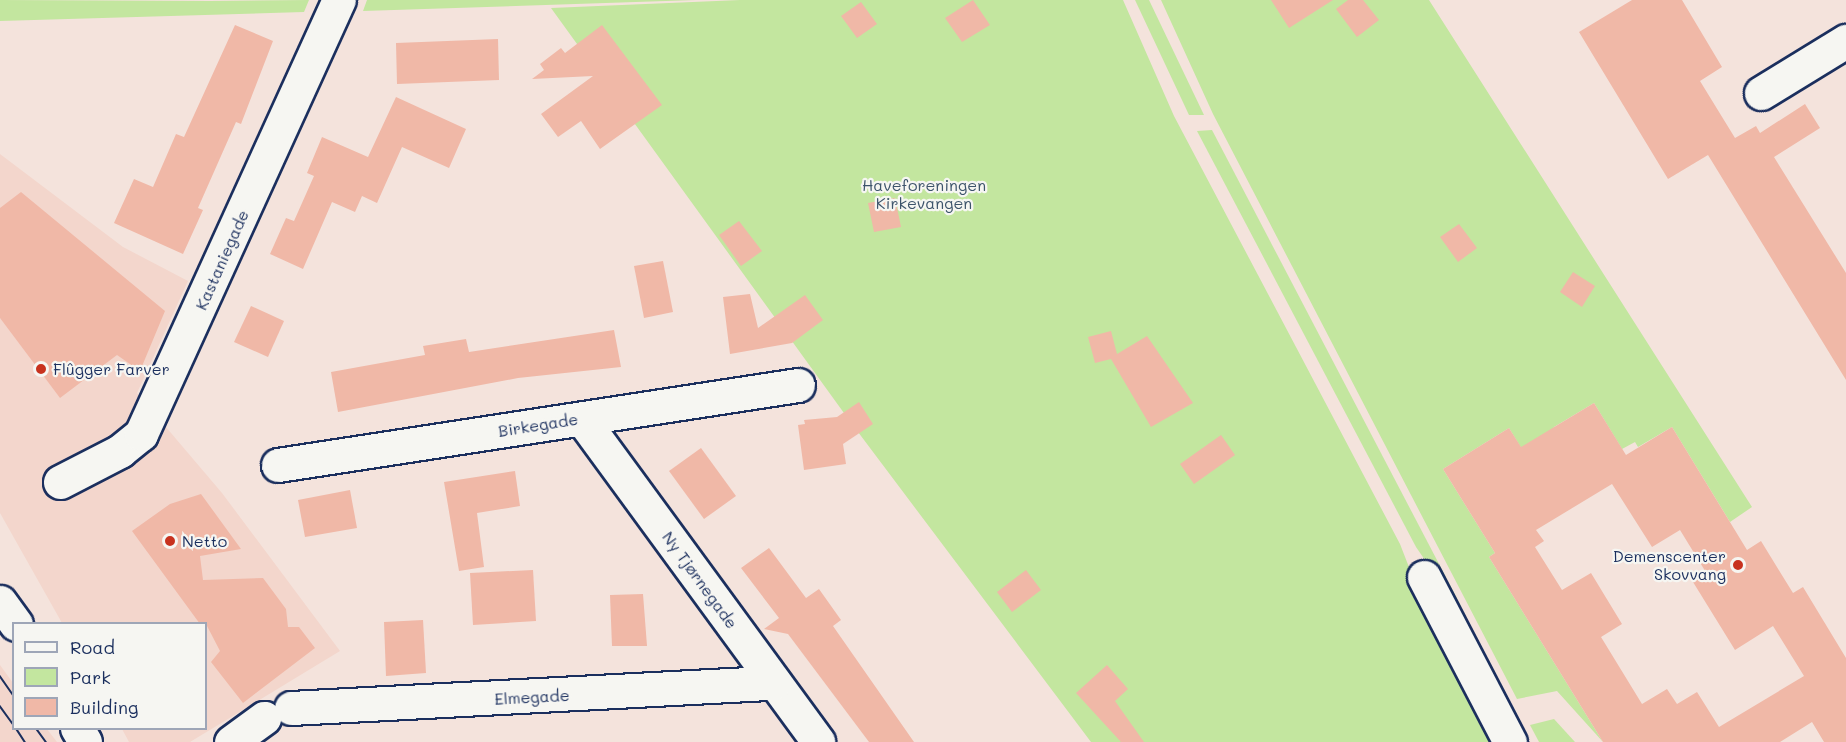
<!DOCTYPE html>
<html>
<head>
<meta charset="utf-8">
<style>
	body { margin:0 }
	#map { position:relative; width:1846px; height:742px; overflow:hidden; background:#f4e3dc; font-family:Mali,sans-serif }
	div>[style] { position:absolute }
	.built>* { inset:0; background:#f3d6cc }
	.green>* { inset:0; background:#c3e69f }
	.building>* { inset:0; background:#f0b8a7 }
	.roads { filter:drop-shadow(2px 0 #1b2f5e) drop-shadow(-2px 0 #1b2f5e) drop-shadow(0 2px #1b2f5e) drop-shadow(0 -2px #1b2f5e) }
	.minor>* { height:33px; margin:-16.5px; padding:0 16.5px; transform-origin:16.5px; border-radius:16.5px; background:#f6f6f2 }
	.tram>* { height:1.5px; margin:-0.75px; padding:0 0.75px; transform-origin:0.75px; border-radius:0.75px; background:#1b2f5e }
	.dots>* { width:16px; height:16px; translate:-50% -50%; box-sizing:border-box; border:3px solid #f6f6f2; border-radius:50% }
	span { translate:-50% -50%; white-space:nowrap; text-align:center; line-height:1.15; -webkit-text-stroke:4.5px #f6f6f2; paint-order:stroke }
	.park-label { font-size:16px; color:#3d546b }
	.street-label { font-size:16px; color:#1b2f5e }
	.poi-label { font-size:16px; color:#1b2f5e }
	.left { translate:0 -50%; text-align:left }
	.right { translate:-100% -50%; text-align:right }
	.legend { position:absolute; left:12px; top:622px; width:195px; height:108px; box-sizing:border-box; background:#f6f6f2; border:2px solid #9ea6b7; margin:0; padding:8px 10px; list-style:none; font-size:18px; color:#1b2f5e }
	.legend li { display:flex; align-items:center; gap:12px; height:30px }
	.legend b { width:30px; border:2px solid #9ea6b7 }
</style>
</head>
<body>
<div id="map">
	<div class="built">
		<i style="clip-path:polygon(0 154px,123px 247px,188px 281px,137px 393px,222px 493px,340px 651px,190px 742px,129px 742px,122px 729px,206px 728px,206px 624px,62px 623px,0 513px)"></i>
		<i style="clip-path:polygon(0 665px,13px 683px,14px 728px,47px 729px,57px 742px,0 742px)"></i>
	</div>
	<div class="green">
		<i style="clip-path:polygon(0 0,210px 1px,309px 0,304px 12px,0 21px)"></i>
		<i style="clip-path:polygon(367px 0,696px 0,363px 11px)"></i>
		<i style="clip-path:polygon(740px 0,1123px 0,1174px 116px,1400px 544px,1440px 647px,1490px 742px,1091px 742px,849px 420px,551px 8px)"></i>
		<i style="clip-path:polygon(1135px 0,1149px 0,1204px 115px,1189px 115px)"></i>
		<i style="clip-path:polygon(1161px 0,1429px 0,1752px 507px,1730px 522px,1672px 427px,1638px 447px,1635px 442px,1622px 449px,1594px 403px,1554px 427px,1535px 471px,1509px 428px,1443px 469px,1495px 553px,1489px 557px,1603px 742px,1557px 691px,1517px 699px,1213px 114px)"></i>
		<i style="clip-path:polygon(1212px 130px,1461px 606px,1462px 614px,1416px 547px,1197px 131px)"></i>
		<i style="clip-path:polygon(1554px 719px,1575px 742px,1539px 742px,1530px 725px)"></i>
	</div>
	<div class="building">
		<i style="clip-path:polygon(973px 0,990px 25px,962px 42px,945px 18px)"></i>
		<i style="clip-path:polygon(1271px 0,1333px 0,1289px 28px)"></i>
		<i style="clip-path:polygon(1348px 0,1363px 0,1379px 20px,1357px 37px,1336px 9px)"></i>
		<i style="clip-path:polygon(1632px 0,1682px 0,1722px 67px,1700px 81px,1735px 138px,1756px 126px,1760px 133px,1805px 104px,1820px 128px,1774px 157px,1846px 273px,1846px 380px,1708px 155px,1668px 179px,1579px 32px)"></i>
		<i style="clip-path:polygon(861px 2px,877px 24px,857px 38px,841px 16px)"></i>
		<i style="clip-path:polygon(235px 25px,273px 41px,241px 124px,236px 122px,198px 208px,203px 210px,183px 254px,114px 223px,134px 179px,153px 187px,176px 134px,184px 137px)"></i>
		<i style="clip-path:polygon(602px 25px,662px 105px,600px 149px,581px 121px,558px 137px,541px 114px,593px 76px,532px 79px,544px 70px,540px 64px,561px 48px,565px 53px)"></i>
		<i style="clip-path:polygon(498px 39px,499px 80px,397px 84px,396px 43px)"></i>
		<i style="clip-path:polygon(396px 97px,466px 129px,449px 168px,402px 147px,377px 203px,362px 196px,355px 212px,332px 202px,303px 269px,270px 254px,286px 218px,294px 221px,314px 176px,307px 173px,322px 137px,368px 157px)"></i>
		<i style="clip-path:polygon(21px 192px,165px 311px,140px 371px,117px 355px,60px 398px,0 318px,0 208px)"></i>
		<i style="clip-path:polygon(895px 198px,901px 227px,874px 232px,868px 203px)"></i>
		<i style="clip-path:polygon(739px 221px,762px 251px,741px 266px,719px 235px)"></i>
		<i style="clip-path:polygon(1459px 224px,1477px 248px,1458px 262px,1440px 237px)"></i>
		<i style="clip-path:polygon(663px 261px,673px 312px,644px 318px,634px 266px)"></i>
		<i style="clip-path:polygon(1573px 272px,1595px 286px,1582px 307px,1560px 292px)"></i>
		<i style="clip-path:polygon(750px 294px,758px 328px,805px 295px,823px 320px,792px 343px,730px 354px,723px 297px)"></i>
		<i style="clip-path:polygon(251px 306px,284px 321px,268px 357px,234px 342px)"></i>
		<i style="clip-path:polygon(614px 330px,621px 367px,518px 378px,338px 412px,331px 372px,425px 355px,423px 346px,466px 339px,469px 352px)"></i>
		<i style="clip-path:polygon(1111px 331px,1117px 354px,1147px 336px,1193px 403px,1151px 427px,1111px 359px,1095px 363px,1088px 337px)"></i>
		<i style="clip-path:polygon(859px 402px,873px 424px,843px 444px,846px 464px,804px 470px,798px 425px,805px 424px,804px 420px,837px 417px)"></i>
		<i style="clip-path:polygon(evenodd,1594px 403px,1626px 455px,1672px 427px,1747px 550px,1761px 541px,1793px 593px,1803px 587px,1846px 658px,1846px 742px,1824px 742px,1812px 722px,1780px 742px,1603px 742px,1489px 557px,1495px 553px,1443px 469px,1509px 428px,1521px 447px,1594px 403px,1612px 484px,1652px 547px,1680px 530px,1707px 574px,1693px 582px,1735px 650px,1773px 626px,1804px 676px,1719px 727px,1697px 692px,1677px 704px,1667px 689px,1642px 704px,1601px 637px,1622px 624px,1591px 573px,1562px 590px,1535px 547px,1544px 541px,1536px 530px,1612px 484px)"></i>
		<i style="clip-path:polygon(1221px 435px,1235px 455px,1194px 484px,1180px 464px)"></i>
		<i style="clip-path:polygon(701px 448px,736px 496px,704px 519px,669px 471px)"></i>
		<i style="clip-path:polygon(515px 471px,520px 506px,477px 513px,484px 567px,459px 571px,444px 482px)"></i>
		<i style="clip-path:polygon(350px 490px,357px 528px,305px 537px,298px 500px)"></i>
		<i style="clip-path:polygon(201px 494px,241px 549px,200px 556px,203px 580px,263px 578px,286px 609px,288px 627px,299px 627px,315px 648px,243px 703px,211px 662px,220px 651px,206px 624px,200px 624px,132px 531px,170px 504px)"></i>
		<i style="clip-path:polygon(769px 548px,806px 598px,819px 589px,841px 620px,833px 626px,914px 742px,869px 742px,788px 634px,764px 629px,779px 618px,741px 568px)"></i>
		<i style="clip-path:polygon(533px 570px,536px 621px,473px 625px,470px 573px)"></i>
		<i style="clip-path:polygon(1026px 570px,1041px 590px,1012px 612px,997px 592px)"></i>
		<i style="clip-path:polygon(643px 594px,647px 646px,612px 646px,610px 595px)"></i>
		<i style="clip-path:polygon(423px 620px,426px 673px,386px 676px,384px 622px)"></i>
		<i style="clip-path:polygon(1107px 665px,1128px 689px,1115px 701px,1144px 742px,1121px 742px,1076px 693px)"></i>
	</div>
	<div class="roads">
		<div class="minor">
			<i style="left:1761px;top:93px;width:100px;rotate:-31.5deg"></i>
			<i style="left:582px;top:419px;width:400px;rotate:53.8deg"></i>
			<i style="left:278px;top:465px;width:526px;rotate:-8.75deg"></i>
			<i style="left:60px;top:482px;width:68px;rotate:-27.3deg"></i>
			<i style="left:120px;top:451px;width:27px;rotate:-39deg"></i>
			<i style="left:141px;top:434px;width:477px;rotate:-65.5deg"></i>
			<i style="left:1424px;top:577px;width:186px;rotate:62.5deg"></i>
			<i style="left:0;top:602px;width:27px;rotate:54deg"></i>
			<i style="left:291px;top:708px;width:484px;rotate:-3deg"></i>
			<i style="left:77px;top:728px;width:16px;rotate:60deg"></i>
			<i style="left:231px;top:742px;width:41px;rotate:-36deg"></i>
		</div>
	</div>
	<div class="tram">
		<i style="left:0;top:676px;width:24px;rotate:55deg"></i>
		<i style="left:0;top:706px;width:24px;rotate:54deg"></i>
		<i style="left:16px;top:728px;width:17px;rotate:57deg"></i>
		<i style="left:36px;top:728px;width:17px;rotate:54deg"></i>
	</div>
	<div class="dots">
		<i style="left:41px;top:369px;background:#c8321e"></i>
		<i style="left:170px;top:541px;background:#c8321e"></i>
		<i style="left:1738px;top:565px;background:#c8321e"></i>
	</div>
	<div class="park-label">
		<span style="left:924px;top:194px">Haveforeningen<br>Kirkevangen</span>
	</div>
	<div class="street-label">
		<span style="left:222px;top:260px;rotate:-66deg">Kastaniegade</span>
		<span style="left:538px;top:425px;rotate:-9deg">Birkegade</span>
		<span style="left:700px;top:580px;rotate:54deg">Ny Tjørnegade</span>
		<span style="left:532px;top:697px;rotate:-3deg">Elmegade</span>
	</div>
	<div class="poi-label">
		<span class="left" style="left:53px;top:369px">Flûgger Farver</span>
		<span class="left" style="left:182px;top:541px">Netto</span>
		<span class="right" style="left:1726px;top:565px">Demenscenter<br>Skovvang</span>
	</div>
	<ul class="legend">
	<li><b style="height:8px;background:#f6f6f2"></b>Road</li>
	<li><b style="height:16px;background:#c3e69f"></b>Park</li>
	<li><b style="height:16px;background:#f0b8a7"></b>Building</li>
	</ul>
</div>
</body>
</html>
